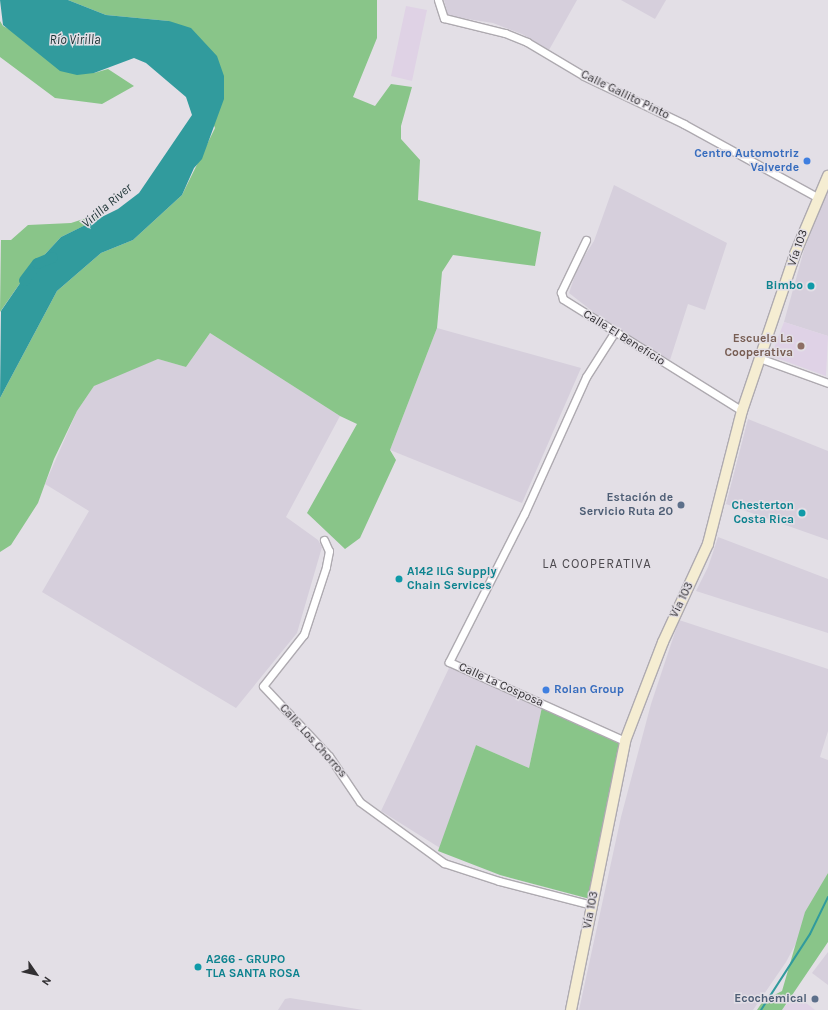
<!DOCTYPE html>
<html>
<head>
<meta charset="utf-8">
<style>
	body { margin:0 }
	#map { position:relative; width:828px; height:1010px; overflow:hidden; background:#e3dfe6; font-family:Karla,sans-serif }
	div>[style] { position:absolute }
	.commercial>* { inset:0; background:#dfd2e5 }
	.built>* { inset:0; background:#d6cfdc }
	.education>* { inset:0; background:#dfd2e6 }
	.green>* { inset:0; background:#89c589 }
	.water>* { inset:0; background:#319b9d }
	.stream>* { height:2px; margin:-1px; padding:0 1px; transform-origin:1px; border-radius:1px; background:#319b9d }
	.river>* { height:11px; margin:-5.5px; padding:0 5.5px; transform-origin:5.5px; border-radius:5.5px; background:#319b9d }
	.roads { filter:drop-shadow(1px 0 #aeaab0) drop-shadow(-1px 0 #aeaab0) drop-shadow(0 1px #aeaab0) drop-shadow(0 -1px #aeaab0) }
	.street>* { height:7px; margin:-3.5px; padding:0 3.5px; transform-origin:3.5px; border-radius:3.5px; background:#fff }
	.secondary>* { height:10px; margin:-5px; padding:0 5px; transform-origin:5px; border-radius:5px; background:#f5edd2 }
	.dots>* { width:11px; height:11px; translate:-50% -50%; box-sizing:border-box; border:2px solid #e3dfe6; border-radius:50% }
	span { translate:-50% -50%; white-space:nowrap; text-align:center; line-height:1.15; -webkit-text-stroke:3px #e3dfe6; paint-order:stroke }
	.street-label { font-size:12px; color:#323033 }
	.shop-label { font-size:12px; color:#366cbe; font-weight:700 }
	.right { translate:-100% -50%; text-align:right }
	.left { translate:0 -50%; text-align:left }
	.culture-label { font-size:12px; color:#0d838f; font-weight:700 }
	.education-label { font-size:12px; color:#785e54; font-weight:700 }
	.service-label { font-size:12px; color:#4e5e75; font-weight:700 }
	.water-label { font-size:13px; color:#1a3132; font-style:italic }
	.neighbourhood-label { font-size:13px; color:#4e4b50; letter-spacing:1px }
	.north { position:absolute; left:16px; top:954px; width:40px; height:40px; -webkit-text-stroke:3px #e3dfe6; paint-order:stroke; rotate:124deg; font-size:11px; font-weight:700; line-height:16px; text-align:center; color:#323033 }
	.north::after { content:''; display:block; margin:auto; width:14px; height:18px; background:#323033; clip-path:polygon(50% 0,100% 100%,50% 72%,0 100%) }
</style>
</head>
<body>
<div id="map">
	<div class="commercial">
		<i style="clip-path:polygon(406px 6px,427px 10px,412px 81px,391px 76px)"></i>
		<i style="clip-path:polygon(795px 994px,815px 1010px,782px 1010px)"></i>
	</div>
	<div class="built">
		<i style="clip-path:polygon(444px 0,577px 0,549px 50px,522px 34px,493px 23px,448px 16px)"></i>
		<i style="clip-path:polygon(621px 0,666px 0,655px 19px)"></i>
		<i style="clip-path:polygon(614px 185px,727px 243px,705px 310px,688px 304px,670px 360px,610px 325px,569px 293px,578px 266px,594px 241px)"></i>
		<i style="clip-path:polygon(828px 190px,828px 336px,784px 322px,804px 250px)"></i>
		<i style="clip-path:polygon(437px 328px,581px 368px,522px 503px,390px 450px)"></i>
		<i style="clip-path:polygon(210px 333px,340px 416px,286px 517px,318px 540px,322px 547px,297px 633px,236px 708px,42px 592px,89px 511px,45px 484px,77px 411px,94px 386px,108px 378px,158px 359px,186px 367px)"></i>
		<i style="clip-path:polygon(748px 419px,828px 451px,828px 540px,726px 504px)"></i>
		<i style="clip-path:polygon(718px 537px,828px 579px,828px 633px,696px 591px,708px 567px)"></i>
		<i style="clip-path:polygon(679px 620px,828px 669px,828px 731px,820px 757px,828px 760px,828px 873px,809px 919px,786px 962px,753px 1010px,579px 1010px,621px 817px,651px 704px)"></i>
		<i style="clip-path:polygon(450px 666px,542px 707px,529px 768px,476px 745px,440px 848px,381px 811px)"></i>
		<i style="clip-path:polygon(828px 952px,828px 985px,812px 973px)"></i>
		<i style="clip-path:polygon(290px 998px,363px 1010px,278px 1010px,285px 999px)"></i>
	</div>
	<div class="education">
		<i style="clip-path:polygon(784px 322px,828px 336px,826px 376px,771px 356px)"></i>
	</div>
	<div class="green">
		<i style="clip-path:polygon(68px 0,377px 0,377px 38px,353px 97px,375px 106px,391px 84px,412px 87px,401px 126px,401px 139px,420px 160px,418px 200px,541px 232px,535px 266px,453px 255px,442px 272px,437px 328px,390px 450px,396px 460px,360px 538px,345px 549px,307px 513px,357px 424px,340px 416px,210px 333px,186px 367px,158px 359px,94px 386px,77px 411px,54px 459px,38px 503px,11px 545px,0 552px,0 398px,57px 291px,101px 253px,133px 240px,182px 195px,215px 128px,169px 21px,106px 15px)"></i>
		<i style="clip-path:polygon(0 21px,3px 26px,94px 73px,108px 69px,134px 86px,102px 104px,55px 98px,0 57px)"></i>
		<i style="clip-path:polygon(99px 214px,98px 219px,61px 237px,25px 276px,0 312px,1px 240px,11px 240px,28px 225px,71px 223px)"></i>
		<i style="clip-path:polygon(542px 707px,621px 743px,590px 899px,500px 875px,438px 851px,476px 745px,529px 768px)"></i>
		<i style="clip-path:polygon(828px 873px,828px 942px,782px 1010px,757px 1010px,763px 1001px,782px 991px,805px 912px)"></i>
	</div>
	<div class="water">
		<i style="clip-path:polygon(0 0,68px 0,106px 15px,169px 21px,191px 28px,217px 56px,224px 76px,224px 99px,202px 159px,194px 168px,182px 195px,133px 240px,101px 253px,57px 291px,0 398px,1px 311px,25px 276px,61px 237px,118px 209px,139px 193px,192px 115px,186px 97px,146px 63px,134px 58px,94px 73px,77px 75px,60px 71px,3px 25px)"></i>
	</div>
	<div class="stream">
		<i style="left:761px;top:1010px;width:90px;rotate:-57.2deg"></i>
		<i style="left:810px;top:934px;width:41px;rotate:-64.1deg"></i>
	</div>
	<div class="river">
		<i style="left:24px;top:280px;width:21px;rotate:-53deg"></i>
		<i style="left:37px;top:263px;width:16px;rotate:-22deg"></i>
	</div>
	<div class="roads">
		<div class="street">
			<i style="left:438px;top:0;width:19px;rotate:72deg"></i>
			<i style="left:444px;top:18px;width:63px;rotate:13.8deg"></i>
			<i style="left:505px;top:33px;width:24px;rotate:22deg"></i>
			<i style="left:527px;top:42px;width:66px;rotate:30.8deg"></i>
			<i style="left:584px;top:76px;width:111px;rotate:25.6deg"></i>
			<i style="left:684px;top:124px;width:152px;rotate:28.8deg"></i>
			<i style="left:586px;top:240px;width:58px;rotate:115.7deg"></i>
			<i style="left:561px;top:292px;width:7px;rotate:74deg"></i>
			<i style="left:563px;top:299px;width:211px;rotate:32deg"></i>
			<i style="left:614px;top:333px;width:52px;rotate:122.5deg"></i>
			<i style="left:586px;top:377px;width:150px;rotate:114.3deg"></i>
			<i style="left:524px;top:514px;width:166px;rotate:116.9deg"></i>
			<i style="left:449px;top:662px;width:193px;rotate:24.2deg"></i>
			<i style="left:759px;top:358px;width:73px;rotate:19.9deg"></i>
			<i style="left:324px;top:540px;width:12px;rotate:66deg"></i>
			<i style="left:329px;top:551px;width:16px;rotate:101deg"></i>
			<i style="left:326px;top:567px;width:71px;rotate:108.2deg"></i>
			<i style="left:304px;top:634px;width:66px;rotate:128.3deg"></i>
			<i style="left:263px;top:686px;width:96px;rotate:46.7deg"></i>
			<i style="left:329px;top:756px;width:55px;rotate:56deg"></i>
			<i style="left:360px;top:802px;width:104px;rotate:36deg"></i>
			<i style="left:444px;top:863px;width:58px;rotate:18.1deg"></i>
			<i style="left:499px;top:881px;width:96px;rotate:14.5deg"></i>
		</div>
		<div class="secondary">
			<i style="left:571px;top:1010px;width:274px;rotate:-78.6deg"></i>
			<i style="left:625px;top:741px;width:106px;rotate:-69deg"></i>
			<i style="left:663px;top:642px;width:108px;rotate:-65.3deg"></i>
			<i style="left:708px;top:544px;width:137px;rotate:-75.7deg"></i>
			<i style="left:742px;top:411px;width:166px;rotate:-71.3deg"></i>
			<i style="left:795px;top:254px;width:85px;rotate:-67.1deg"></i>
		</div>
	</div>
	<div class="dots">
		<i style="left:807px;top:161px;background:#3f7fe0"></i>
		<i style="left:811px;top:286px;background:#0f9aa8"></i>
		<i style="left:801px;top:346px;background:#8d6e63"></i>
		<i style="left:681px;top:505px;background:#5c6f8a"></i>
		<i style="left:802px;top:513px;background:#0f9aa8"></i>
		<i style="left:399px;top:579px;background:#0f9aa8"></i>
		<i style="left:546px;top:690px;background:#3f7fe0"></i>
		<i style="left:198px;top:967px;background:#0f9aa8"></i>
		<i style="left:815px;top:999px;background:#5c6f8a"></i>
	</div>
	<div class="street-label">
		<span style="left:625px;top:95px;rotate:26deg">Calle Gallito Pinto</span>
		<span style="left:798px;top:248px;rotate:-71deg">Vía 103</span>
		<span style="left:624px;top:338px;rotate:32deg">Calle El Beneficio</span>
		<span style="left:682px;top:600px;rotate:-64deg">Vía 103</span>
		<span style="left:501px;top:685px;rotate:24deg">Calle La Cosposa</span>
		<span style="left:313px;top:741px;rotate:48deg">Calle Los Chorros</span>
		<span style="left:591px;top:910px;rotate:-79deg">Vía 103</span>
	</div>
	<div class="shop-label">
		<span class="right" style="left:799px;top:161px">Centro Automotriz<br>Valverde</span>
		<span class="left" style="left:554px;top:690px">Rolan Group</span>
	</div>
	<div class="culture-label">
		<span class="right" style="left:803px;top:286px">Bimbo</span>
		<span class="right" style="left:794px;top:513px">Chesterton<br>Costa Rica</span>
		<span class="left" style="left:407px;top:579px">A142 ILG Supply<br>Chain Services</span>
		<span class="left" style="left:206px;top:967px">A266 - GRUPO<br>TLA SANTA ROSA</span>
	</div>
	<div class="education-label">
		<span class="right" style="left:793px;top:346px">Escuela La<br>Cooperativa</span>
	</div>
	<div class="service-label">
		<span class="right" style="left:673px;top:505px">Estación de<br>Servicio Ruta 20</span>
		<span class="right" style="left:807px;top:999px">Ecochemical</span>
	</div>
	<div class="water-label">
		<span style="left:75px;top:40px">Río Virilla</span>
		<span style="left:107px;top:206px;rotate:-40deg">Virilla River</span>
	</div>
	<div class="neighbourhood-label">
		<span style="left:597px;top:564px">LA COOPERATIVA</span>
	</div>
	<div class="north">N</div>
</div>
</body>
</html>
